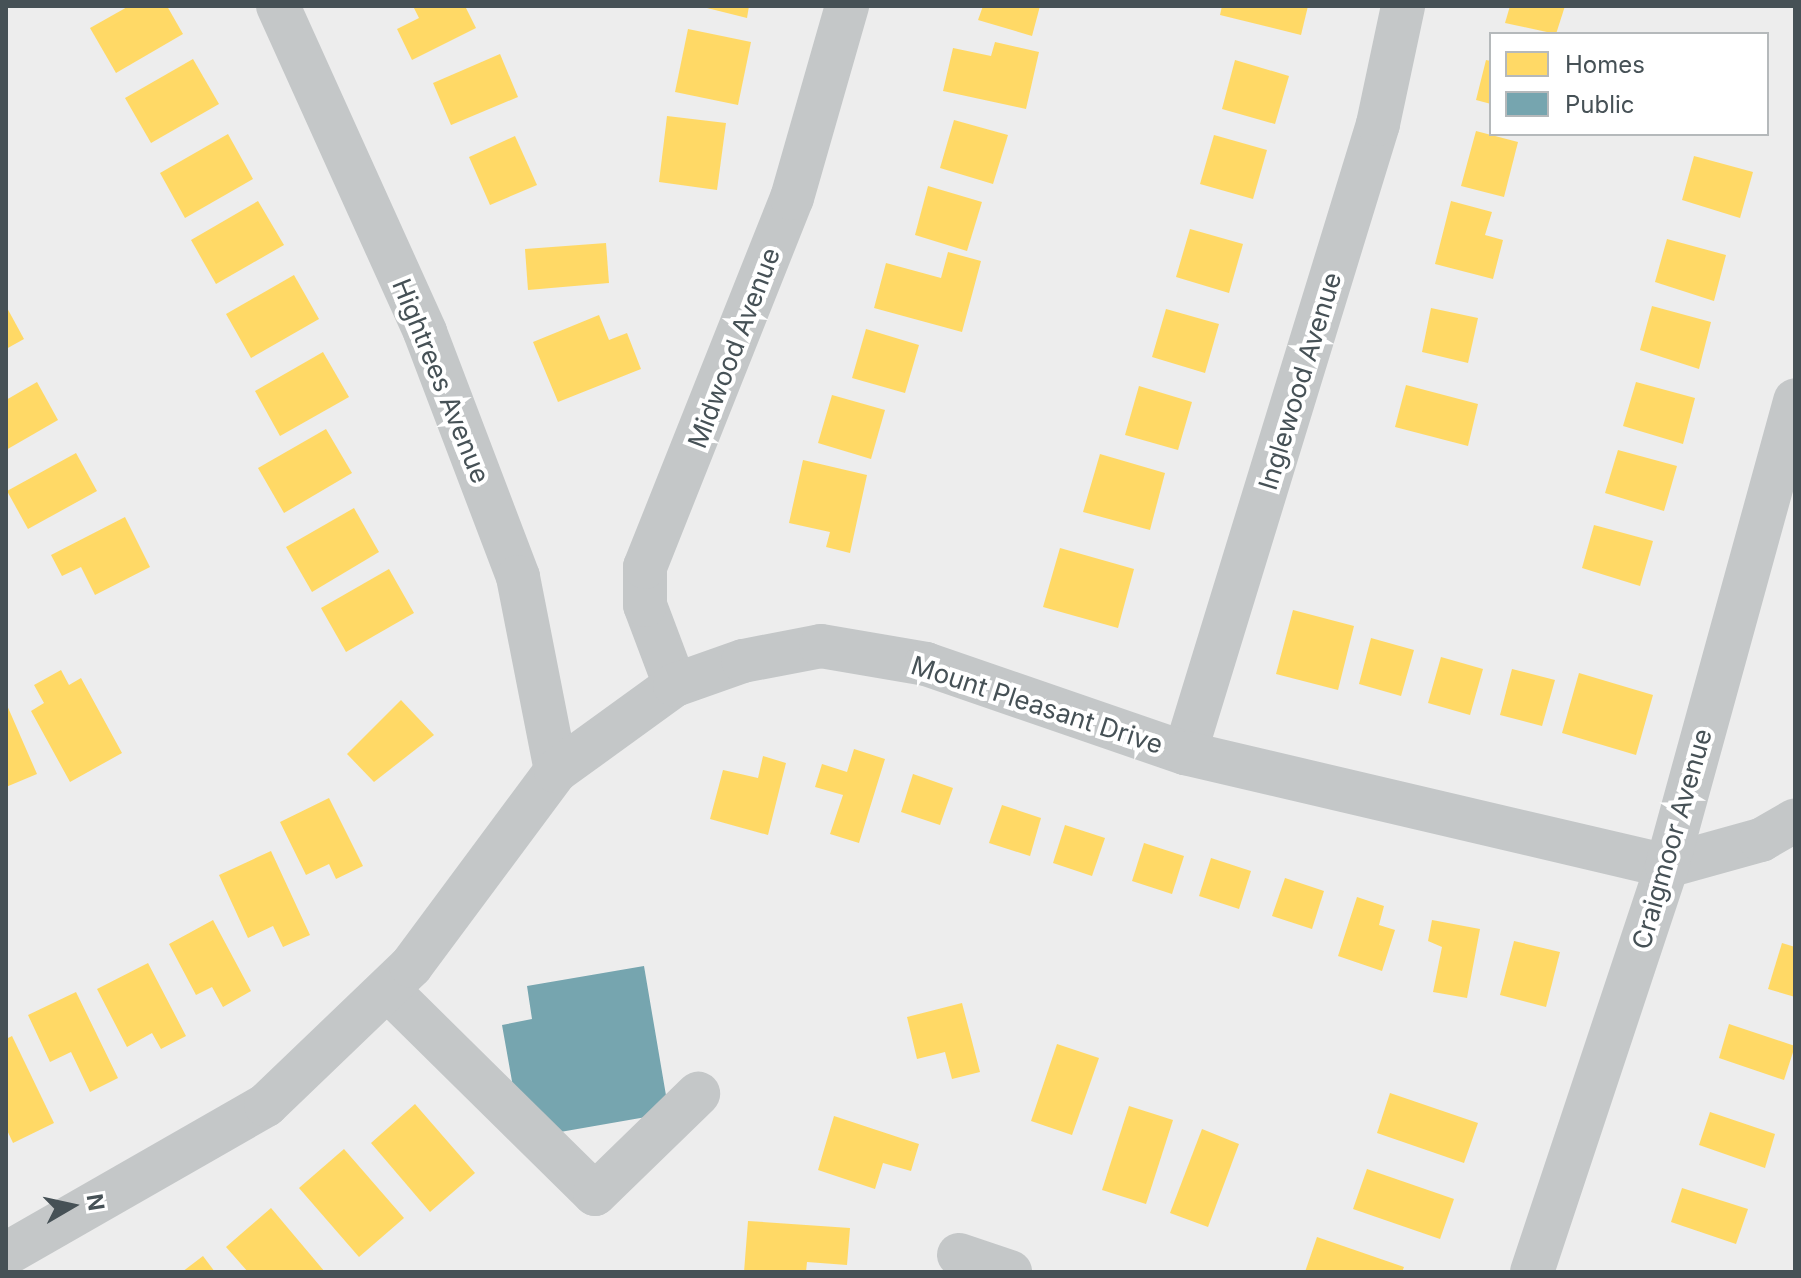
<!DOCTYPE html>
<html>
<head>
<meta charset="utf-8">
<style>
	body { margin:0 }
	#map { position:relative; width:1801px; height:1278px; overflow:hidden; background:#ededed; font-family:Inter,sans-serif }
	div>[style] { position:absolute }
	.homes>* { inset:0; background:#ffd966 }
	.public>* { inset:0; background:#76a5af }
	.minor>* { height:44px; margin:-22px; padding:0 22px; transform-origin:22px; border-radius:22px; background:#c4c7c8 }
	span { translate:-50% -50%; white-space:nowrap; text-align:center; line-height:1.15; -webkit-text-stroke:8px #fff; paint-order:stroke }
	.street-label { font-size:26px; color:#465156 }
	.frame { position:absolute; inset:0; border:8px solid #465156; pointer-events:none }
	.legend { position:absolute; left:1489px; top:32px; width:280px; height:104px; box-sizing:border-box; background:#fff; border:2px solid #b5b9bb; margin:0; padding:10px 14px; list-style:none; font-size:24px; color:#465156 }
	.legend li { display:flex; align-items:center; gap:16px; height:40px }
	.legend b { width:40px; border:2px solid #b5b9bb }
	.north { position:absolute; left:32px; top:1166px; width:80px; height:80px; -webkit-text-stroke:6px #fff; paint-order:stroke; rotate:81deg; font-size:22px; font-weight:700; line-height:32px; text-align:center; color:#465156 }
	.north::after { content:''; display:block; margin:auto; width:28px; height:36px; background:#465156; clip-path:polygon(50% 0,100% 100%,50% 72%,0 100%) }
</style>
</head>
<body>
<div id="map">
	<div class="homes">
		<i style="clip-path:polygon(129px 6px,167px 6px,183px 34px,116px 73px,90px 28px)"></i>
		<i style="clip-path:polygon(413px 6px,465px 6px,476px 28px,412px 60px,397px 29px,419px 18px)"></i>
		<i style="clip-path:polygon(699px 6px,749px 6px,747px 18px)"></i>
		<i style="clip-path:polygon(983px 6px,1040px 6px,1032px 36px,978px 20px)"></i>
		<i style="clip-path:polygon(1222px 6px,1308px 6px,1301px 35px,1220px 15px)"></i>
		<i style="clip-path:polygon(1510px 6px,1565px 6px,1556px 34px,1505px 23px)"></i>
		<i style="clip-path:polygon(688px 29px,751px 42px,738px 105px,675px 92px)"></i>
		<i style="clip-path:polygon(995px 42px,1039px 52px,1026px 109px,943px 91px,953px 48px,991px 56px)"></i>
		<i style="clip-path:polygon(500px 54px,518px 97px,451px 125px,433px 83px)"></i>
		<i style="clip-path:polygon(193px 59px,219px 104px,151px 143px,125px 98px)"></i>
		<i style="clip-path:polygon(1235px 60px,1289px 76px,1275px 124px,1222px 109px)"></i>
		<i style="clip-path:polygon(1486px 60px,1491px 61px,1491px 104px,1476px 100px)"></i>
		<i style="clip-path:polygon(667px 116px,726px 123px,717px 190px,659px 182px)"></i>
		<i style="clip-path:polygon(954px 120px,1008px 135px,993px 184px,940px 168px)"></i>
		<i style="clip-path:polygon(1476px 131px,1518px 142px,1504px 197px,1461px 186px)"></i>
		<i style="clip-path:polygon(228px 134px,253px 179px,185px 218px,160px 173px)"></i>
		<i style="clip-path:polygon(1214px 135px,1267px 150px,1253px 199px,1200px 184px)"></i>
		<i style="clip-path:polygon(515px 136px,537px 185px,490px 205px,469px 157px)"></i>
		<i style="clip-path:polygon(1694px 156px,1753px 172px,1740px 218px,1682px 200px)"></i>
		<i style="clip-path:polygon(928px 186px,982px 202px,967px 251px,915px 235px)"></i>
		<i style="clip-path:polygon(258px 201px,284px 245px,216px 284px,191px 240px)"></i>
		<i style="clip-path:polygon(1451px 201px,1492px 212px,1485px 235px,1503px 240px,1493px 279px,1435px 264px)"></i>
		<i style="clip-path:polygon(1190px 229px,1243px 244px,1229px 293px,1176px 277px)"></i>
		<i style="clip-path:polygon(1667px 239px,1726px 255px,1714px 301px,1655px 282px)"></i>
		<i style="clip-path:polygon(606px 243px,609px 283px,528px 290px,525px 249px)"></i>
		<i style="clip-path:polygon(948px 252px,981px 261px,962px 332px,874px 308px,886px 263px,941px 278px)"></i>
		<i style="clip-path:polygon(294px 275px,319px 319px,251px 358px,226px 314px)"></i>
		<i style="clip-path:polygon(6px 306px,24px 339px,6px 349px)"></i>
		<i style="clip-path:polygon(1652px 306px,1711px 322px,1699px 369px,1640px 350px)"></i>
		<i style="clip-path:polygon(1431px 308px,1478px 318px,1468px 363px,1422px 352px)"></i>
		<i style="clip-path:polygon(1166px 309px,1219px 324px,1205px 373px,1152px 357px)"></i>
		<i style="clip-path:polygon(599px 315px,609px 340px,627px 333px,641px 369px,558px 402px,533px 342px)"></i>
		<i style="clip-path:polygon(866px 329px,919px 345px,905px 393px,852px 378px)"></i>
		<i style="clip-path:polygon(323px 352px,349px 397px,280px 436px,255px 391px)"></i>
		<i style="clip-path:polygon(37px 382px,58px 420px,6px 450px,6px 400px)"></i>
		<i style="clip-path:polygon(1636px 382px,1695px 398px,1683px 444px,1623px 426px)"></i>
		<i style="clip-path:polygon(1406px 385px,1478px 404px,1468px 446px,1395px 427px)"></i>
		<i style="clip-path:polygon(1139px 386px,1192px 402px,1178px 450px,1125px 435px)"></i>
		<i style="clip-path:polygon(832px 395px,885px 410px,871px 459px,818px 443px)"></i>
		<i style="clip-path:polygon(326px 429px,352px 473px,284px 513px,258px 468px)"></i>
		<i style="clip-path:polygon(1618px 450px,1677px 466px,1664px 511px,1605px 493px)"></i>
		<i style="clip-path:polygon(76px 453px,97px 491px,28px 529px,7px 491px)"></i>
		<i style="clip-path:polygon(1100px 454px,1165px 473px,1150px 530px,1083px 512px)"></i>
		<i style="clip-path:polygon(803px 460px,867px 475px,850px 553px,826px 547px,830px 532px,789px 523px)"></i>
		<i style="clip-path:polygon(354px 508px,379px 552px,312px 592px,286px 547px)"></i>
		<i style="clip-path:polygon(125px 517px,150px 567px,95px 595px,81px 567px,62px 576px,51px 555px)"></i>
		<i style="clip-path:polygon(1594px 525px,1653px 541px,1640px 586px,1582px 568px)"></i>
		<i style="clip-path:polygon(1060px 548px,1134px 569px,1118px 628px,1043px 607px)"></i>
		<i style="clip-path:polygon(389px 569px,414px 613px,346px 652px,321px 608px)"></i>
		<i style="clip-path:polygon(1293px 610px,1354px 626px,1338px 690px,1276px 674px)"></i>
		<i style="clip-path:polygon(1371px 638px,1414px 650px,1401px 696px,1359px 684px)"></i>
		<i style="clip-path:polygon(1441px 657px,1483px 669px,1470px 715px,1428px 703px)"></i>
		<i style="clip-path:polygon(1512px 669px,1555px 680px,1542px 726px,1500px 715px)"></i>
		<i style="clip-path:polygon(61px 670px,69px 685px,81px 678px,122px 753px,70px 782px,31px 711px,44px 703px,34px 685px)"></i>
		<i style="clip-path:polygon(1579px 673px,1653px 695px,1636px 755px,1562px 733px)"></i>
		<i style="clip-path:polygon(401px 700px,434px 735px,374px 782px,347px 754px)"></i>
		<i style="clip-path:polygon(6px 703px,37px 774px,6px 787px)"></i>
		<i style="clip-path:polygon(854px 749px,885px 759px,859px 843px,830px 834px,843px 795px,815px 787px,822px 764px,847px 772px)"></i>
		<i style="clip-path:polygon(763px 756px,786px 763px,768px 835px,710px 819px,723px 770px,758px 778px)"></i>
		<i style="clip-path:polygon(913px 774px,953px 788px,940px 825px,901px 812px)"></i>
		<i style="clip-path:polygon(329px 798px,363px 866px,336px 879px,329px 864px,306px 875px,280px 822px)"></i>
		<i style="clip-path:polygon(1002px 805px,1041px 818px,1030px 856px,989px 843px)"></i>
		<i style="clip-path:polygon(1065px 825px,1105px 838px,1092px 876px,1053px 863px)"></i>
		<i style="clip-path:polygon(1144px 843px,1184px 856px,1172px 894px,1132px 881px)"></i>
		<i style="clip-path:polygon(271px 851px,310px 935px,283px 947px,273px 926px,248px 938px,219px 875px)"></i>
		<i style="clip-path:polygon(1211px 858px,1251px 871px,1239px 909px,1199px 896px)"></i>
		<i style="clip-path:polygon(1285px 878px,1324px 891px,1312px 929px,1272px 916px)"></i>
		<i style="clip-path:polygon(1357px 897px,1384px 906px,1379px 925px,1395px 930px,1382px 971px,1338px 956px)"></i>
		<i style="clip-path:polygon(213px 920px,251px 991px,223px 1007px,212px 987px,196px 995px,169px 944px)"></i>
		<i style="clip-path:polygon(1432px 920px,1480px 929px,1467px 998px,1433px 992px,1442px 947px,1428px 941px)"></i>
		<i style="clip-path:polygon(1514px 941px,1560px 952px,1546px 1007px,1500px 995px)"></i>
		<i style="clip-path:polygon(1782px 943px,1795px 947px,1795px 997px,1768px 989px)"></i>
		<i style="clip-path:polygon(148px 963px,186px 1036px,161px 1049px,152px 1033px,127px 1047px,97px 989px)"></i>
		<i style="clip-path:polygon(76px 992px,118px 1078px,90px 1092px,71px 1052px,50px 1062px,28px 1015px)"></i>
		<i style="clip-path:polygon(962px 1003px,980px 1072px,952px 1079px,945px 1052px,917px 1059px,907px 1017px)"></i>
		<i style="clip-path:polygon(1729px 1024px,1795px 1046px,1784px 1080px,1719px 1058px)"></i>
		<i style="clip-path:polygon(12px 1036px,54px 1123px,13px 1143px,6px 1128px,6px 1039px)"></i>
		<i style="clip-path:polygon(1057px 1044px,1099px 1058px,1072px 1135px,1031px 1121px)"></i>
		<i style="clip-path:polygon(1390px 1093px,1478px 1123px,1464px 1163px,1377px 1133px)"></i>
		<i style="clip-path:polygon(415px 1104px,475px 1173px,430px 1212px,371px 1143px)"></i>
		<i style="clip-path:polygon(1129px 1106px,1173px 1120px,1146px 1204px,1102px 1190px)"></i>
		<i style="clip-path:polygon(1710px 1112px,1775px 1134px,1765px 1168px,1699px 1145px)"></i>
		<i style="clip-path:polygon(834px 1116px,919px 1144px,911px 1171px,883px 1163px,875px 1189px,818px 1170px)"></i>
		<i style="clip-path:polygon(1202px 1129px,1239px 1144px,1208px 1227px,1170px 1213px)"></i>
		<i style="clip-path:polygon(344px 1149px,404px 1218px,359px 1257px,299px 1188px)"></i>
		<i style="clip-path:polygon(1367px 1169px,1454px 1199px,1440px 1239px,1353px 1209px)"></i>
		<i style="clip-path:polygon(1682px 1188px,1748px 1209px,1736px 1244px,1671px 1222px)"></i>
		<i style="clip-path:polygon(271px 1208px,325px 1272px,248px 1272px,226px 1247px)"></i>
		<i style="clip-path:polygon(748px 1221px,850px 1228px,847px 1265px,807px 1262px,806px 1272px,744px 1272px)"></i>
		<i style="clip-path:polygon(1317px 1237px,1404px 1267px,1402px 1272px,1305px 1272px)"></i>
		<i style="clip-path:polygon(203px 1256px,215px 1272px,182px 1272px)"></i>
	</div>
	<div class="public">
		<i style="clip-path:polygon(644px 966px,669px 1113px,543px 1135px,518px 1115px,502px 1025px,532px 1019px,527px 986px)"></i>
	</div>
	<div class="minor">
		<i style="left:278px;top:6px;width:358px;rotate:65.7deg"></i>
		<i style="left:425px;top:332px;width:262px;rotate:69.2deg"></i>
		<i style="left:518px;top:577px;width:198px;rotate:78.9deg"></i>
		<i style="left:675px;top:685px;width:85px;rotate:-110.6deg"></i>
		<i style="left:645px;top:605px;width:38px;rotate:-90deg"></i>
		<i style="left:645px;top:567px;width:397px;rotate:-68.3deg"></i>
		<i style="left:792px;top:198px;width:200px;rotate:-74deg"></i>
		<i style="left:1185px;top:753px;width:658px;rotate:-72.94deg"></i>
		<i style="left:1378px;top:124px;width:121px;rotate:-78deg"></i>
		<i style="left:389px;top:991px;width:289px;rotate:44.6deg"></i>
		<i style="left:595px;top:1194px;width:144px;rotate:-44.2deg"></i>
		<i style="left:6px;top:1254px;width:300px;rotate:-29.8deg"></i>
		<i style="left:266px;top:1105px;width:201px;rotate:-43.8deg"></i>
		<i style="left:411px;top:966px;width:243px;rotate:-53.4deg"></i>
		<i style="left:556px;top:771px;width:147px;rotate:-35.9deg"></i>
		<i style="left:675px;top:685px;width:72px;rotate:-19.4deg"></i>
		<i style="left:743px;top:661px;width:79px;rotate:-10.9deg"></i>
		<i style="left:821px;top:646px;width:107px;rotate:9.7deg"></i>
		<i style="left:926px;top:664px;width:274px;rotate:19deg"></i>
		<i style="left:1185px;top:753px;width:495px;rotate:13.2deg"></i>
		<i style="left:1667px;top:866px;width:98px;rotate:-15.5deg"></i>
		<i style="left:1761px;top:840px;width:39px;rotate:-30deg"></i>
		<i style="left:959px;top:1255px;width:54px;rotate:18.4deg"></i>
		<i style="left:1532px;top:1272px;width:428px;rotate:-71.6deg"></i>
		<i style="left:1667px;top:866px;width:483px;rotate:-74.6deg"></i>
	</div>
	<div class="street-label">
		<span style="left:734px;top:348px;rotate:-69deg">Midwood Avenue</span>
		<span style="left:441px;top:381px;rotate:68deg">Hightrees Avenue</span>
		<span style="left:1300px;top:381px;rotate:-73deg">Inglewood Avenue</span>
		<span style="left:1037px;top:705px;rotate:18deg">Mount Pleasant Drive</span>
		<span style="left:1672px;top:839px;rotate:-74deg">Craigmoor Avenue</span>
	</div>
	<div class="frame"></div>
	<ul class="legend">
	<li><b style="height:22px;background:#ffd966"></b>Homes</li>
	<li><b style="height:22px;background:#76a5af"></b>Public</li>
	</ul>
	<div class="north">N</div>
</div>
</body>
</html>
